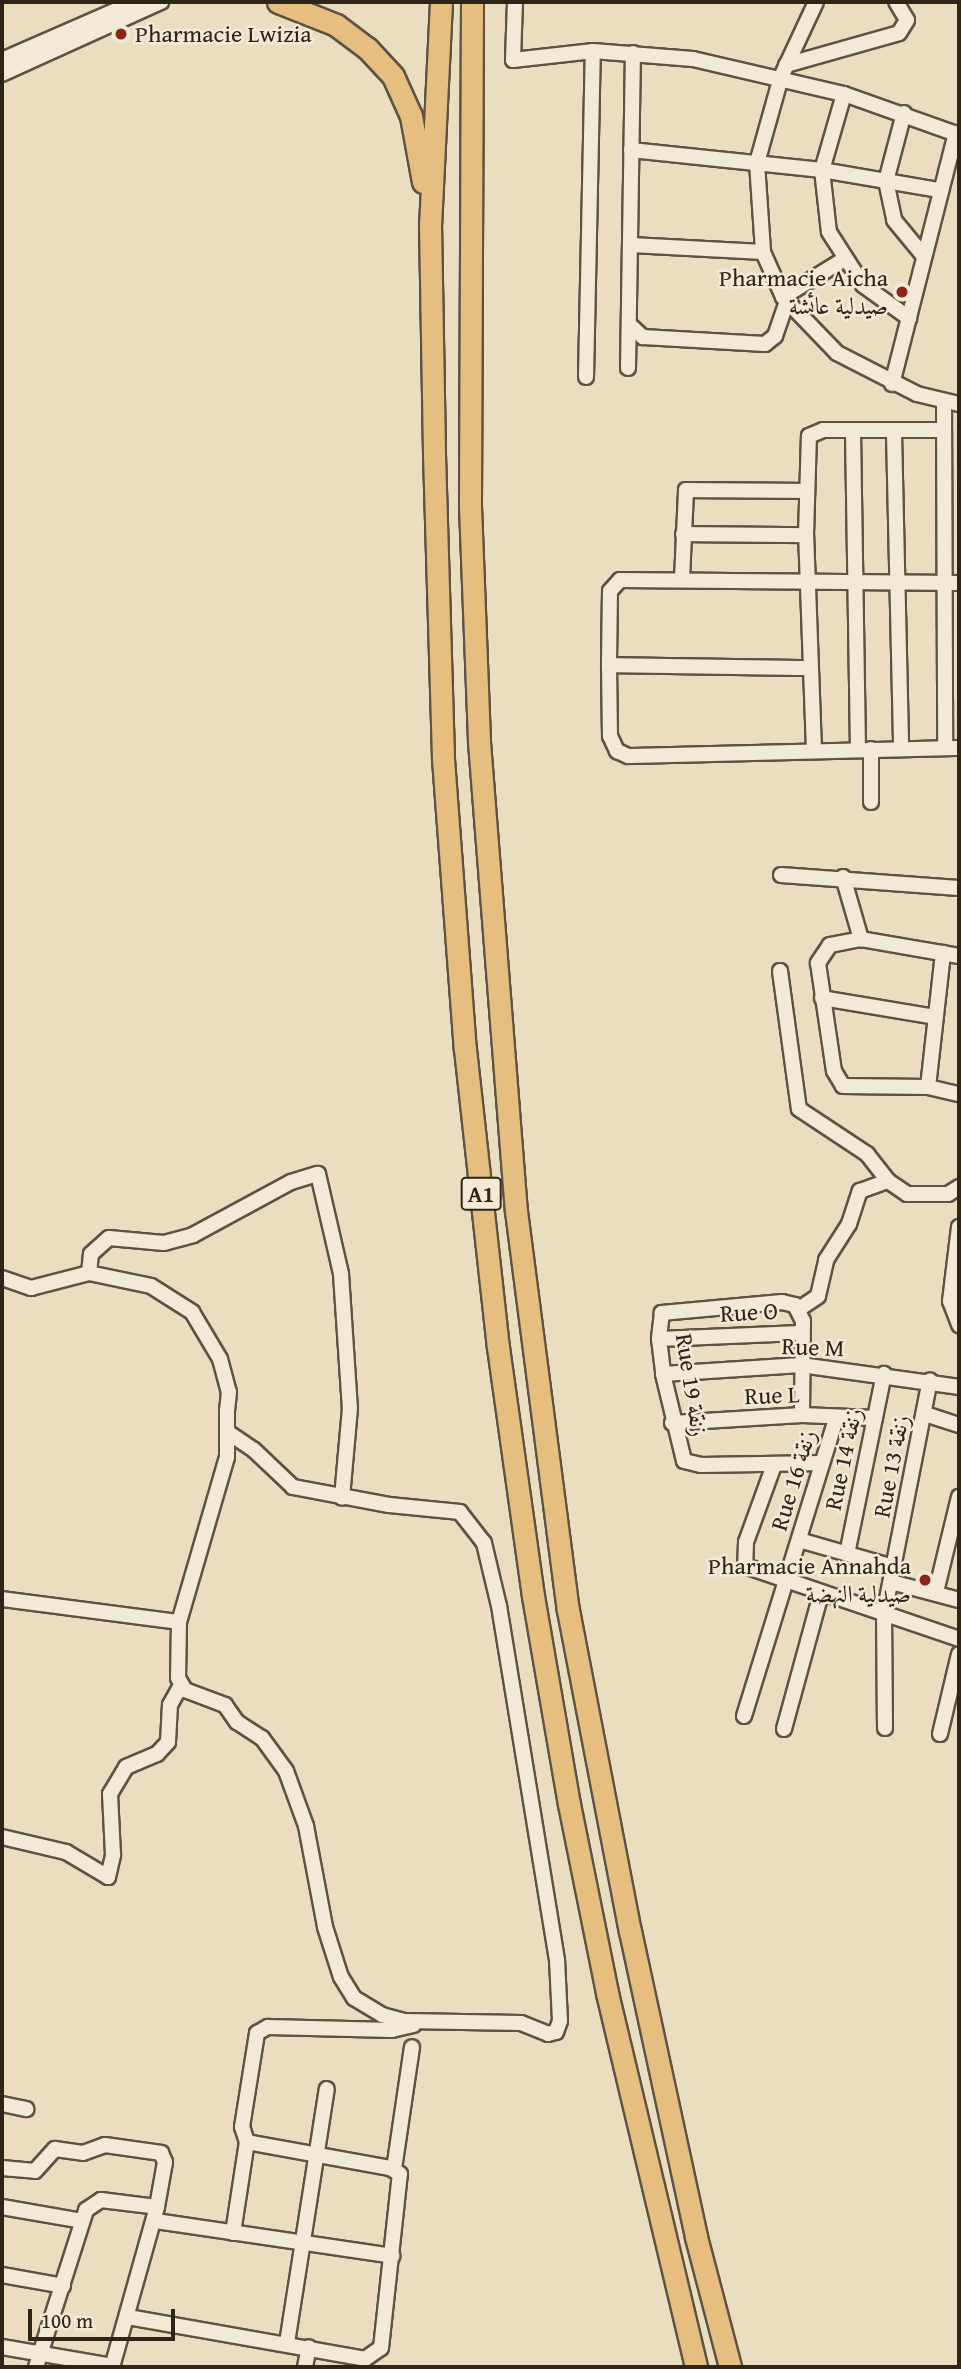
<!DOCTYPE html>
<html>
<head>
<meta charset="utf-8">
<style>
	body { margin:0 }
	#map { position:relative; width:961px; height:2369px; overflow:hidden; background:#ebddc0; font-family:"Gentium Book Plus",Amiri,serif }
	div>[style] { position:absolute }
	.roads { filter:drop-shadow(2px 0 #5d5343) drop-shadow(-2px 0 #5d5343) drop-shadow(0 2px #5d5343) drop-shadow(0 -2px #5d5343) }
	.minor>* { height:14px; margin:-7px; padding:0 7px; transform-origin:7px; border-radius:7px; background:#f2e9d6 }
	.highway>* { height:21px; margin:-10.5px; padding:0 10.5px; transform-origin:10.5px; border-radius:10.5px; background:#e6be80 }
	.dots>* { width:19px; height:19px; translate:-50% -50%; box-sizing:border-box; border:4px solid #f2e9d6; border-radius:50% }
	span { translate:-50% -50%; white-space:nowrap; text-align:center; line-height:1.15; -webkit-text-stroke:5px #f2e9d6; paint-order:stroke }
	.shield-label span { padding:2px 5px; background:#f2e9d6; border:2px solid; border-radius:5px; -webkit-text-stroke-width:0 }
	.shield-label { font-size:23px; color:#2e2519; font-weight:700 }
	.poi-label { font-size:24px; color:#2e2519 }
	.left { translate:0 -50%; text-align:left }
	.right { translate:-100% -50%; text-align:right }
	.street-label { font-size:24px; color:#2e2519 }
	.frame { position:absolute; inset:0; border:4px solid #2e2519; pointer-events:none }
	.scale { position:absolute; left:28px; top:2309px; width:147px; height:32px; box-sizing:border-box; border:4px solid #2e2519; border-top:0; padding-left:9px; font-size:21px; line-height:24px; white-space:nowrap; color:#2e2519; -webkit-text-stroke:5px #f2e9d6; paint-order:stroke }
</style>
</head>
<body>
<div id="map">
	<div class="roads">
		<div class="minor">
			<i style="left:515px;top:2px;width:58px;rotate:92deg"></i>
			<i style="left:513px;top:60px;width:81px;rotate:-6.4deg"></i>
			<i style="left:593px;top:51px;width:100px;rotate:4.6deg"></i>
			<i style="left:693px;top:59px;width:155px;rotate:13.1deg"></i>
			<i style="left:844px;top:94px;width:122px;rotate:19.6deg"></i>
			<i style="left:816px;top:2px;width:83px;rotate:115deg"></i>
			<i style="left:781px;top:77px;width:89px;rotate:105.6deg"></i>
			<i style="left:757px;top:163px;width:89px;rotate:86.1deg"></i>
			<i style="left:763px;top:252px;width:49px;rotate:66deg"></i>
			<i style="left:783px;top:297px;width:78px;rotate:46deg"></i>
			<i style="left:837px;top:353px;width:90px;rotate:27.1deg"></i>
			<i style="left:917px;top:394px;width:43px;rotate:13.4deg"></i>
			<i style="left:2px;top:60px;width:145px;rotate:-23.6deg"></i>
			<i style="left:786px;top:65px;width:117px;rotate:-15.8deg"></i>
			<i style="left:899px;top:33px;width:15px;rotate:-58deg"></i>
			<i style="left:907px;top:20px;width:21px;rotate:-121deg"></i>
			<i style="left:2px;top:74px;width:175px;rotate:-24.4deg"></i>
			<i style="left:844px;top:94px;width:79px;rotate:106.1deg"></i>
			<i style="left:822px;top:170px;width:62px;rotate:83.6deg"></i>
			<i style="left:829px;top:232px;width:63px;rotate:57.3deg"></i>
			<i style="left:863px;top:285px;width:57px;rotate:35.7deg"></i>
			<i style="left:904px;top:113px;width:70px;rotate:104.8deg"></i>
			<i style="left:886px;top:181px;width:40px;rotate:78deg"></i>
			<i style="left:894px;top:220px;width:45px;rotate:50.4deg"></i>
			<i style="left:631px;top:150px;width:192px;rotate:6deg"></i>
			<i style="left:822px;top:170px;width:119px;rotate:9.7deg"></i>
			<i style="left:631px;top:245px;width:132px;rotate:3deg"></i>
			<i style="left:783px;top:297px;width:70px;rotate:-31.7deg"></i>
			<i style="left:630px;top:325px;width:18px;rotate:43deg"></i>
			<i style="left:643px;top:337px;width:122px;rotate:3.3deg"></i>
			<i style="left:765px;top:344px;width:13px;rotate:-39deg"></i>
			<i style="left:775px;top:336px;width:36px;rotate:-71deg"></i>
			<i style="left:628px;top:368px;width:315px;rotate:-89.1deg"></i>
			<i style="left:586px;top:377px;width:326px;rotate:-88.8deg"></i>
			<i style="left:892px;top:384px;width:259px;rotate:-75.7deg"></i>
			<i style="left:944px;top:403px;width:344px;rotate:89.8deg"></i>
			<i style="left:853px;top:431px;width:318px;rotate:89.1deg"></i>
			<i style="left:894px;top:433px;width:315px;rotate:88.7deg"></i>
			<i style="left:683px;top:534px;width:123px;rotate:0.5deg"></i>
			<i style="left:682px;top:579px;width:89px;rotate:-87.4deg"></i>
			<i style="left:686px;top:490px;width:121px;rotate:0.5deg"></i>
			<i style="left:959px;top:583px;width:339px;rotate:-179.5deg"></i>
			<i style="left:620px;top:580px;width:15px;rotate:132deg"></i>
			<i style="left:610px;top:591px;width:74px;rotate:90.8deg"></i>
			<i style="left:609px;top:665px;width:71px;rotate:89.2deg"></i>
			<i style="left:610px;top:736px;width:17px;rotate:65deg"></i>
			<i style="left:617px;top:751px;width:12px;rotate:24deg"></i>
			<i style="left:628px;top:756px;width:331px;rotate:-1.4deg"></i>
			<i style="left:609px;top:665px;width:200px;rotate:0.9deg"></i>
			<i style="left:871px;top:749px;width:53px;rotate:90deg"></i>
			<i style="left:814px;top:750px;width:215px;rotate:-92.1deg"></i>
			<i style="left:806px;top:535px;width:99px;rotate:-88.3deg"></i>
			<i style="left:809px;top:436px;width:15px;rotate:-23deg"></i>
			<i style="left:823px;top:430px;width:119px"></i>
			<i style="left:781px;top:875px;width:178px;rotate:4.2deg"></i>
			<i style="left:843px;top:877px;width:65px;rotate:73.8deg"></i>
			<i style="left:959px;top:956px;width:99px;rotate:-170.2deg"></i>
			<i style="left:861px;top:939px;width:32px;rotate:169deg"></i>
			<i style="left:830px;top:945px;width:22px;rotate:124deg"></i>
			<i style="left:818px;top:963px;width:109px;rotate:81.6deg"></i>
			<i style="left:834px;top:1071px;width:17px;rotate:59deg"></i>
			<i style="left:843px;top:1086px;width:85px;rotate:0.7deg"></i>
			<i style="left:928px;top:1087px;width:32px;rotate:13deg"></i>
			<i style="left:780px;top:971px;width:139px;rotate:82.2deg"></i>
			<i style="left:799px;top:1109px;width:82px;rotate:33.5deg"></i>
			<i style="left:867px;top:1154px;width:34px;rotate:52deg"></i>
			<i style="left:822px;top:998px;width:115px;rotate:9.5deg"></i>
			<i style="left:928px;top:1087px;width:135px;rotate:-83.6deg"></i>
			<i style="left:959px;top:1227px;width:75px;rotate:96.9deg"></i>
			<i style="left:950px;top:1301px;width:26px;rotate:69deg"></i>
			<i style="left:89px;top:1273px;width:19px;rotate:-84deg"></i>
			<i style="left:91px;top:1254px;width:24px;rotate:-42deg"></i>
			<i style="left:109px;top:1238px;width:55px;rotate:5.2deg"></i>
			<i style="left:164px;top:1243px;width:30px;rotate:-15deg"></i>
			<i style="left:193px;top:1235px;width:111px;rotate:-28.4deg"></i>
			<i style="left:291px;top:1182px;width:28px;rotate:-17deg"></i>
			<i style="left:318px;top:1174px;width:103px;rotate:77deg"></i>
			<i style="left:341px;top:1274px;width:134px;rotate:86.2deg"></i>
			<i style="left:350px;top:1408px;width:90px;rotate:95.1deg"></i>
			<i style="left:2px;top:1278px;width:31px;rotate:19deg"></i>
			<i style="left:31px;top:1288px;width:60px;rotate:-14.5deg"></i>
			<i style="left:89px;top:1273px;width:63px;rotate:11.8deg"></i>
			<i style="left:151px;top:1286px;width:49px;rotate:32.4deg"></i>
			<i style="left:192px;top:1312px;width:55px;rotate:59.2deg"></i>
			<i style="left:220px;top:1359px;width:34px;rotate:75deg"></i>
			<i style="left:229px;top:1392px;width:18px;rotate:96deg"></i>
			<i style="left:227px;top:1410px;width:47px;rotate:90deg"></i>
			<i style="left:227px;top:1457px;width:172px;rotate:106.2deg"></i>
			<i style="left:179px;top:1622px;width:56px;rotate:91deg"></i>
			<i style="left:178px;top:1678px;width:14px;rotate:60deg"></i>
			<i style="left:185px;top:1690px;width:43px;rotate:20.6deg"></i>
			<i style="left:225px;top:1705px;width:21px;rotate:55deg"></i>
			<i style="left:237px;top:1722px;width:30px;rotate:33deg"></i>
			<i style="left:262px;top:1738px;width:41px;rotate:54deg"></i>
			<i style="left:286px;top:1771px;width:59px;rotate:70deg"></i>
			<i style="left:306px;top:1826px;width:103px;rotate:79.3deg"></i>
			<i style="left:325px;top:1927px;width:52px;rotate:72.3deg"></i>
			<i style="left:341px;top:1977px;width:25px;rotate:58deg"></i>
			<i style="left:354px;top:1998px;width:33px;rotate:31deg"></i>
			<i style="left:382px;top:2015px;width:24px;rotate:15deg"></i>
			<i style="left:405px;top:2021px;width:116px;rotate:1deg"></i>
			<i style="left:521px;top:2023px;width:29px;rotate:22deg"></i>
			<i style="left:548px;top:2034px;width:8px;rotate:-14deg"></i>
			<i style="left:556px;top:2032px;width:12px;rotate:-70deg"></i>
			<i style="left:560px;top:2021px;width:61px;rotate:-92.8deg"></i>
			<i style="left:557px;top:1960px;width:359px;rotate:-99.3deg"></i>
			<i style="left:499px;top:1606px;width:65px;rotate:-103.4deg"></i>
			<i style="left:484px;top:1543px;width:39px;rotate:-128deg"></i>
			<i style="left:460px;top:1512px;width:71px;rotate:-174.4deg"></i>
			<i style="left:389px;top:1505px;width:98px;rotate:-169.4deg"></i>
			<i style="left:293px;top:1487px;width:54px;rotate:-136.5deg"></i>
			<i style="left:254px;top:1450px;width:32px;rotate:-146deg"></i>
			<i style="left:799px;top:1309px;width:23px;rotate:-34deg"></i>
			<i style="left:818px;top:1296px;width:37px;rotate:-77deg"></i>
			<i style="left:826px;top:1260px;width:43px;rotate:-57.4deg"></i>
			<i style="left:849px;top:1224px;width:35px;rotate:-72deg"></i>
			<i style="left:860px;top:1191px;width:30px;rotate:-20deg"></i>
			<i style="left:888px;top:1181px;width:23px;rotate:34deg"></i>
			<i style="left:907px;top:1194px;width:41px"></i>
			<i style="left:948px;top:1194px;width:13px;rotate:-32deg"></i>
			<i style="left:659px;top:1339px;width:141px;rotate:-2.4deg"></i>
			<i style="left:663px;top:1374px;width:138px;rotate:-3.7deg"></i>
			<i style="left:801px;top:1365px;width:160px;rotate:7.9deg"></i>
			<i style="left:925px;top:1414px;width:36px;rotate:18deg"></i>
			<i style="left:802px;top:1415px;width:94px;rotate:-89.4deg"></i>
			<i style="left:803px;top:1321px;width:18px;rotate:-117deg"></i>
			<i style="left:795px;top:1305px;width:13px;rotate:-167deg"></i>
			<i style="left:782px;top:1302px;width:121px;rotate:174.8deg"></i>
			<i style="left:662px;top:1313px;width:26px;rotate:97deg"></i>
			<i style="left:659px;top:1339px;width:35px;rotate:83deg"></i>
			<i style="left:663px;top:1374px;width:89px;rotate:76.4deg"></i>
			<i style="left:684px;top:1461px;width:17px;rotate:13deg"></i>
			<i style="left:701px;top:1465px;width:121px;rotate:-0.9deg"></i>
			<i style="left:672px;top:1423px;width:130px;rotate:-3.5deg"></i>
			<i style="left:802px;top:1415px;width:73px;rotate:2.4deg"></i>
			<i style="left:774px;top:1465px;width:82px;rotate:110deg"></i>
			<i style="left:746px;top:1542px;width:24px;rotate:92deg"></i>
			<i style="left:745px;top:1566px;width:226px;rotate:18.8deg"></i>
			<i style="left:799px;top:1540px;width:99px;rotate:15.9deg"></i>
			<i style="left:847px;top:1554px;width:184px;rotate:-78.4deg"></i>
			<i style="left:891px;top:1582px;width:70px;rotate:14.8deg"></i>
			<i style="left:936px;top:1592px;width:98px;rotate:-76.4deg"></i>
			<i style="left:2px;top:1599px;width:178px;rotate:7.4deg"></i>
			<i style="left:744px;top:1716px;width:312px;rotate:-72.8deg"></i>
			<i style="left:885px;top:1728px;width:114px;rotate:-90.5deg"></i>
			<i style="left:884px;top:1614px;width:238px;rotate:-78.9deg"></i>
			<i style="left:784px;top:1729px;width:140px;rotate:-74.7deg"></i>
			<i style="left:940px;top:1734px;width:82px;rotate:-76.6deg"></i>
			<i style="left:2px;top:1837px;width:66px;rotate:13.2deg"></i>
			<i style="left:66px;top:1852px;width:49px;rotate:30.8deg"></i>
			<i style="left:108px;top:1877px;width:23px;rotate:-77deg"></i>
			<i style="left:113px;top:1855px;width:61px;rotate:-92.8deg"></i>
			<i style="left:110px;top:1794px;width:31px;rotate:-59deg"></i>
			<i style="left:126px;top:1767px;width:34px;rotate:-23deg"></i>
			<i style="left:157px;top:1754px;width:16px;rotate:-47deg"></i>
			<i style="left:168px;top:1742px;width:37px;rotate:-87deg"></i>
			<i style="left:170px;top:1705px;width:23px;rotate:-61deg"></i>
			<i style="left:2px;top:2104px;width:25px;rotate:12deg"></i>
			<i style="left:2px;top:2168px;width:33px;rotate:5deg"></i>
			<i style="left:35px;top:2171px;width:30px;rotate:-48deg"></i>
			<i style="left:55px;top:2149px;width:28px;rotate:8deg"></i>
			<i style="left:83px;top:2153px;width:23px;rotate:-20deg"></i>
			<i style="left:105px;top:2145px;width:57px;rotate:8.1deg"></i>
			<i style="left:161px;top:2153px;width:10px;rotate:66deg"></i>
			<i style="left:165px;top:2162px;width:46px;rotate:100.1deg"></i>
			<i style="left:394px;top:2169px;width:123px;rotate:-81.6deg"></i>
			<i style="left:2px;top:2207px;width:81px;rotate:9.9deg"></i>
			<i style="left:156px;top:2221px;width:239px;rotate:8.4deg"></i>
			<i style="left:233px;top:2233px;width:92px;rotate:-81.3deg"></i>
			<i style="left:247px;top:2142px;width:16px;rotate:-108deg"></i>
			<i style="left:242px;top:2127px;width:95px;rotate:-80.9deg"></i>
			<i style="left:257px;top:2033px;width:13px;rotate:-29deg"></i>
			<i style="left:268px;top:2027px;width:124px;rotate:1.4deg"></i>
			<i style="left:392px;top:2030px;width:22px;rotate:-13deg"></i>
			<i style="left:2px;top:2275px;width:62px;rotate:10.2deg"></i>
			<i style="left:128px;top:2317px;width:241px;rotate:10deg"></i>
			<i style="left:365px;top:2359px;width:19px;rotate:-35deg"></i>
			<i style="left:381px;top:2348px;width:175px;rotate:-83.8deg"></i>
			<i style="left:400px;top:2174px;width:12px;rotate:-149deg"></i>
			<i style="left:390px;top:2168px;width:145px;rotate:-169.7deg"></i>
			<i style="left:287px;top:2343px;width:257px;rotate:-81.1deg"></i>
			<i style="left:2px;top:2347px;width:113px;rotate:9.7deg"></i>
			<i style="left:36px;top:2367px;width:165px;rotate:-72.3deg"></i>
			<i style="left:86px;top:2210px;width:18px;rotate:-34deg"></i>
			<i style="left:101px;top:2200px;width:56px;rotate:7.1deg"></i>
			<i style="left:157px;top:2207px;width:166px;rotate:105.7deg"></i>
			<i style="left:305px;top:2367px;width:20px;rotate:-79deg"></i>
		</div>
		<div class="highway">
			<i style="left:278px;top:2px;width:62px;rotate:21.6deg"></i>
			<i style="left:336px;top:25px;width:39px;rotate:37deg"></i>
			<i style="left:367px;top:48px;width:38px;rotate:47deg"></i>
			<i style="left:393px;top:76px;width:44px;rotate:65.8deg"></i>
			<i style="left:411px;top:116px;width:67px;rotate:79.7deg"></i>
			<i style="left:441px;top:2px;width:221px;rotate:92.8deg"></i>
			<i style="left:430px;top:223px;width:231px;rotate:89deg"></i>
			<i style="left:434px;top:454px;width:305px;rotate:88.3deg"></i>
			<i style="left:443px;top:759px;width:291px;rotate:85.7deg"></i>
			<i style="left:465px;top:1049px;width:300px;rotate:83.7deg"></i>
			<i style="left:498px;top:1347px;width:251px;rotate:82deg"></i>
			<i style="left:533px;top:1596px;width:211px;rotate:80.2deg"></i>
			<i style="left:569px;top:1804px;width:193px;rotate:78.6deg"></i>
			<i style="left:607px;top:1993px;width:384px;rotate:76.6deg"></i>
			<i style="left:472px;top:2px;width:504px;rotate:90.23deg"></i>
			<i style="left:470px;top:506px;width:236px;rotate:87.8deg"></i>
			<i style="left:479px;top:742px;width:470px;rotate:85.5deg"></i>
			<i style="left:516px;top:1211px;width:402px;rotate:82.6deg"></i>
			<i style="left:568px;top:1610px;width:327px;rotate:79.1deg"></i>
			<i style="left:630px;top:1931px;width:313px;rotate:77.8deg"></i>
			<i style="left:696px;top:2237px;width:134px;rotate:75.3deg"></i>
		</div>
	</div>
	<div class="dots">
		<i style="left:121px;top:34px;background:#8f2418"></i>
		<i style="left:902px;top:292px;background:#8f2418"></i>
		<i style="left:925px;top:1580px;background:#8f2418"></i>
	</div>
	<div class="shield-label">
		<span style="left:481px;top:1194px">A1</span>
	</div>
	<div class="poi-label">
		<span class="left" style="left:135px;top:34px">Pharmacie Lwizia</span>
		<span class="right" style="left:888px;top:292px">Pharmacie Aicha<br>صيدلية عائشة</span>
		<span class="right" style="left:911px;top:1580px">Pharmacie Annahda<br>صيدلية النهضة</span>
	</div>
	<div class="street-label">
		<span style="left:749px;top:1312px;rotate:-3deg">Rue O</span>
		<span style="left:813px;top:1347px;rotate:2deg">Rue M</span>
		<span style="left:692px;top:1385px;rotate:81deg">Rue 19 زنقة</span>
		<span style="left:772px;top:1395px;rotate:-2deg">Rue L</span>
		<span style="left:843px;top:1459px;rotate:-78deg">Rue 14 زنقة</span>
		<span style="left:891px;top:1466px;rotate:-79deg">Rue 13 زنقة</span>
		<span style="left:793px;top:1480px;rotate:-73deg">Rue 16 زنقة</span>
	</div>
	<div class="frame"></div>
	<div class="scale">100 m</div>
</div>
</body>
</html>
